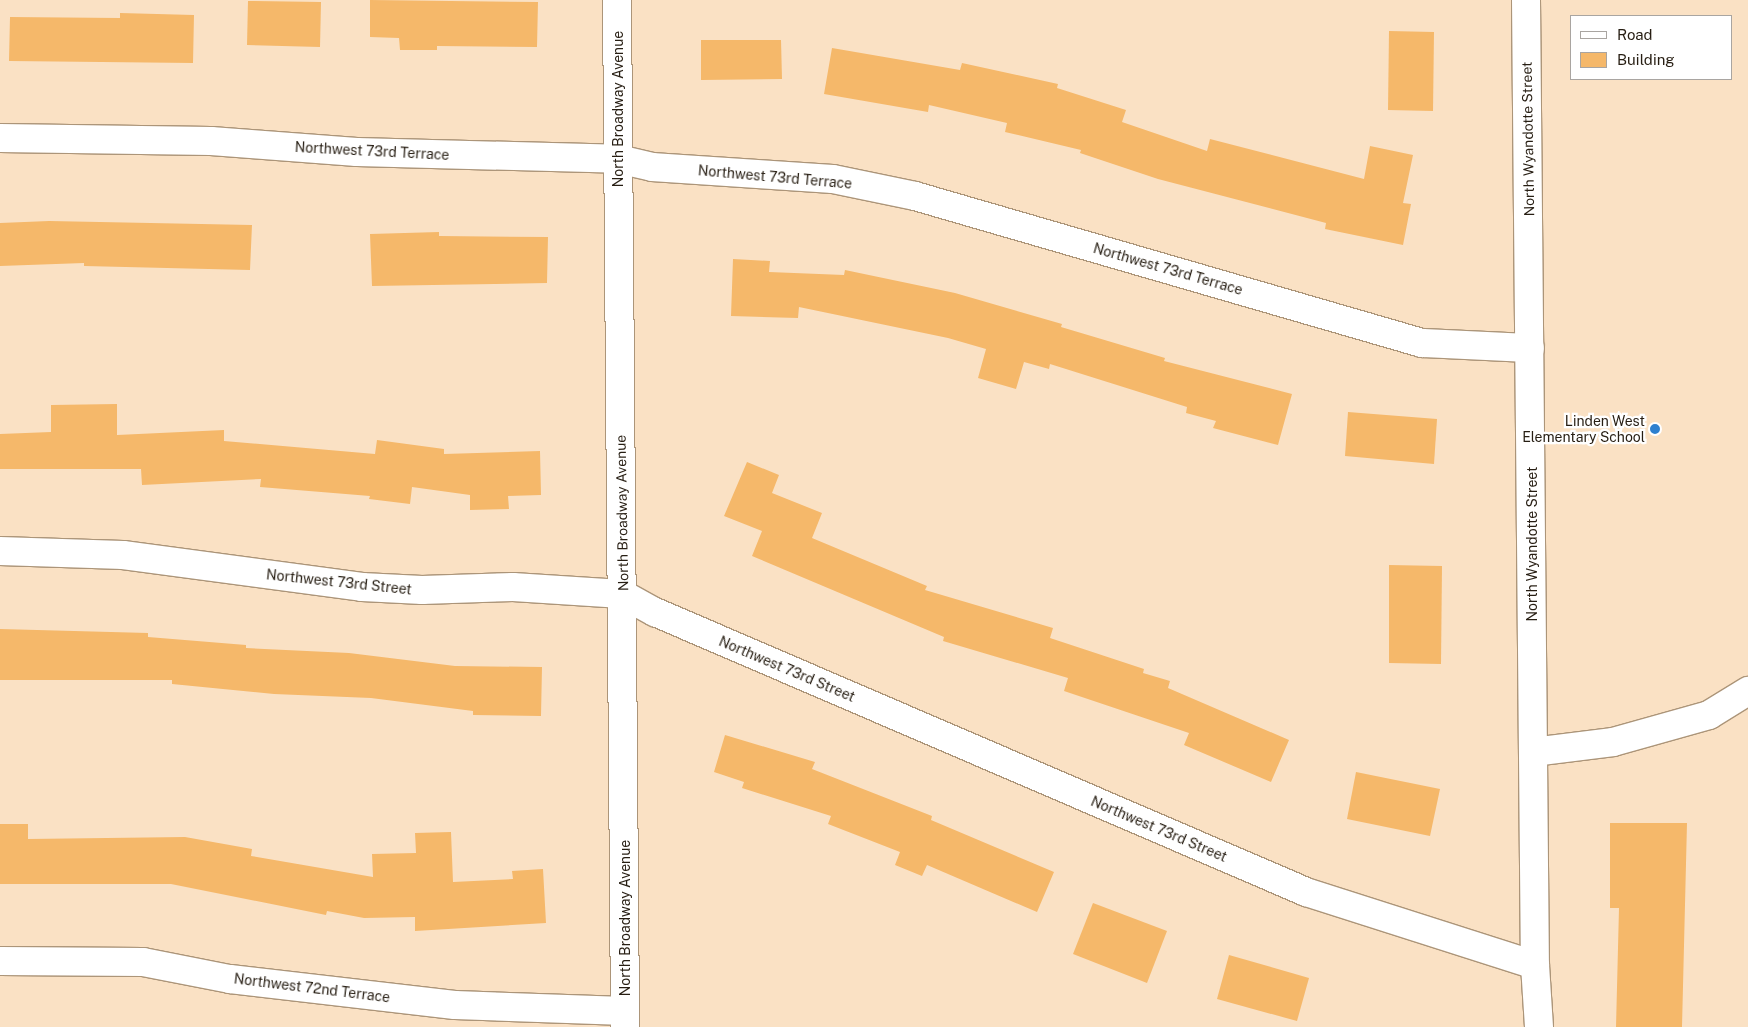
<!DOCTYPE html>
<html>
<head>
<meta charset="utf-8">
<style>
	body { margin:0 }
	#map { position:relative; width:1748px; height:1027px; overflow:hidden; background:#fae1c4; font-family:"Public Sans",sans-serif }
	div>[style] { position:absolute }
	.building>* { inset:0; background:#f5b86a }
	.roads { filter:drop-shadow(1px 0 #ac9579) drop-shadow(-1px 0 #ac9579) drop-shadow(0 1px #ac9579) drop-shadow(0 -1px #ac9579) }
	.minor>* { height:28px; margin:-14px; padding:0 14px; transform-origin:14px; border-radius:14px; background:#fff }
	.dots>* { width:14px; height:14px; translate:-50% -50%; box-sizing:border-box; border:2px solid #fff; border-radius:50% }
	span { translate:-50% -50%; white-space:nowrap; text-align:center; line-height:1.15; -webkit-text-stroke:4.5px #fff; paint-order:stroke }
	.street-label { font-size:14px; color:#271e13 }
	.poi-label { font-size:14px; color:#271e13 }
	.right { translate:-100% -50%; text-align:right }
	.legend { position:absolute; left:1570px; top:15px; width:162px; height:65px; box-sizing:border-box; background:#fff; border:1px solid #a9a5a1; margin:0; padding:6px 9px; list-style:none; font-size:15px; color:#271e13 }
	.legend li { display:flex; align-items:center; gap:10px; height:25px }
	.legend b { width:25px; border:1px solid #a9a5a1 }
</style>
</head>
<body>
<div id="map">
	<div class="building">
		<i style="clip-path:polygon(370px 0,538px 2px,537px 47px,437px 46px,437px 50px,400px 50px,399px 38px,370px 37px)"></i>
		<i style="clip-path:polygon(248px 1px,321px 2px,320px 47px,247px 45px)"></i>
		<i style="clip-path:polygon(120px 13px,194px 15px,193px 63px,9px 61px,10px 17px,120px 18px)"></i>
		<i style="clip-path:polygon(1389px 31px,1434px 32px,1433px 111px,1388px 110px)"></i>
		<i style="clip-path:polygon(701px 40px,781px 40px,782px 79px,701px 80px)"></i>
		<i style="clip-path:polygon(832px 48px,960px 70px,962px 63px,1058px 84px,1057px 88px,1126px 110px,1122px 122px,1207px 151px,1210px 139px,1364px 179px,1370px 146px,1413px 155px,1403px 203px,1411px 204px,1403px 245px,1325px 229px,1326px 223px,1158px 179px,1080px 153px,1081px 150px,1005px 132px,1007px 123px,929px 105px,928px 112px,824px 94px)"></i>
		<i style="clip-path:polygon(49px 221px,252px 225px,250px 270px,84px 266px,84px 263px,0 266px,0 223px)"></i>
		<i style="clip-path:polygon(439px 232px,439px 236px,548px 237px,547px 283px,372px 286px,370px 234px)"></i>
		<i style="clip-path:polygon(733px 259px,770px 261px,769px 272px,844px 275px,845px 270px,955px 293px,1062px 324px,1061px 327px,1165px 358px,1164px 361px,1292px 394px,1278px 445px,1213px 428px,1216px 421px,1186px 413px,1187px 407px,1050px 364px,1049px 369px,1024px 362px,1016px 389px,978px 378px,986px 349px,948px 338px,799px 307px,798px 318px,731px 316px)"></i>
		<i style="clip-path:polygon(117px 404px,117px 435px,224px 430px,224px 441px,375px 454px,377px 440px,444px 449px,444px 454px,540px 451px,541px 495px,508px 496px,509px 509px,470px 510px,470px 495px,412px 487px,410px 504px,369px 499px,370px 496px,260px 487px,261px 479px,142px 485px,141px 469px,0 469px,0 434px,51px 432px,51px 405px)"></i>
		<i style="clip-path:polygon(1348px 412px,1437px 419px,1434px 464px,1345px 456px)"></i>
		<i style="clip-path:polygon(747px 462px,779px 475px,772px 493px,822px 513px,812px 538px,927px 586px,925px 590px,1053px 628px,1050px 638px,1144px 669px,1143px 673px,1170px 681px,1168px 688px,1289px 740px,1271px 782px,1184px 745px,1189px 733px,1064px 691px,1068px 678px,943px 641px,944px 637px,752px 556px,762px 531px,724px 516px)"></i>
		<i style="clip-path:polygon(1389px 565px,1442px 566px,1441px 664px,1389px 663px)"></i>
		<i style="clip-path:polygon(0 629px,148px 633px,148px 637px,246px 645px,246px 648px,349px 653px,455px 666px,542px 667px,541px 716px,473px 715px,473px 711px,371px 698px,274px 694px,172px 684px,172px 680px,0 680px)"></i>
		<i style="clip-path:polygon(725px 735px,815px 762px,812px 769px,932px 816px,931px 820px,1054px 872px,1037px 912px,927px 865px,922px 876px,895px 865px,900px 852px,828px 824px,831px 816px,742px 788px,744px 782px,714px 772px)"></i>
		<i style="clip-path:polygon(1356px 772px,1440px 789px,1430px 836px,1347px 819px)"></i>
		<i style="clip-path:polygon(1610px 823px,1687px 823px,1682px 1027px,1616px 1027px,1619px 908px,1610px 908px)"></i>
		<i style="clip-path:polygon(0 824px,28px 824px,28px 839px,185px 837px,252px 849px,251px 856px,373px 877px,372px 854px,416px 853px,415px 833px,451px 832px,453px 882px,513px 879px,512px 871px,543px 869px,546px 923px,415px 931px,415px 917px,364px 918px,327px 911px,326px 915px,171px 884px,0 884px)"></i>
		<i style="clip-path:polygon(1093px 903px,1167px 931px,1147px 983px,1073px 954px)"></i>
		<i style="clip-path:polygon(1229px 955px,1309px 978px,1297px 1021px,1217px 999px)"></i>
	</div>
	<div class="roads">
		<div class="minor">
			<i style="left:617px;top:0;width:1027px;rotate:89.55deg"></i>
			<i style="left:1526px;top:0;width:965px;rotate:89.47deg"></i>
			<i style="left:1535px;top:965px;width:62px;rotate:86.3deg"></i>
			<i style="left:0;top:138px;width:211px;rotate:0.8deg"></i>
			<i style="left:211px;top:141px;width:146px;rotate:4.3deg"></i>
			<i style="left:357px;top:152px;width:261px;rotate:1.5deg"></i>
			<i style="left:618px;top:159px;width:35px;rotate:13deg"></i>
			<i style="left:652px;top:167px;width:181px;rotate:3.8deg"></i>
			<i style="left:833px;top:179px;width:84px;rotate:11.7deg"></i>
			<i style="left:915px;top:196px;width:528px;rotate:16.17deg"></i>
			<i style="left:1422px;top:343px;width:108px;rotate:2.7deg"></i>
			<i style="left:0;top:551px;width:123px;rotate:1.9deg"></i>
			<i style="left:123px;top:555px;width:241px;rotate:7.6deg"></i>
			<i style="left:362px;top:587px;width:60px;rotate:2.9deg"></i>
			<i style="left:422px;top:590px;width:91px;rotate:-1.9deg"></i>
			<i style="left:513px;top:587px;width:109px;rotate:3.7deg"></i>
			<i style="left:622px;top:594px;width:38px;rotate:29deg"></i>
			<i style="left:655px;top:612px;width:709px;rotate:23.27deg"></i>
			<i style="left:1306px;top:892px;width:240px;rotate:17.7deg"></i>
			<i style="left:1533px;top:752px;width:81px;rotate:-7.1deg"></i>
			<i style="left:1613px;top:742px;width:100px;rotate:-15.7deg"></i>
			<i style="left:1709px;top:715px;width:46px;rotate:-31.6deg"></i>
			<i style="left:0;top:961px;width:143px;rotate:0.4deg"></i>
			<i style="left:143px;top:962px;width:89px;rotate:11.1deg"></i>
			<i style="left:230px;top:979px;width:226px;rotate:6.6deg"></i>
			<i style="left:455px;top:1005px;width:170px;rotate:2deg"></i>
		</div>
	</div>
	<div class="dots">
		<i style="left:1655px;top:429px;background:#2e80cf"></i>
	</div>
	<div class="street-label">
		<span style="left:618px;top:109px;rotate:-90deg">North Broadway Avenue</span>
		<span style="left:1528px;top:139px;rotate:-91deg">North Wyandotte Street</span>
		<span style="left:372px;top:151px;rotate:3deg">Northwest 73rd Terrace</span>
		<span style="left:775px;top:177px;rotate:5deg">Northwest 73rd Terrace</span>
		<span style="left:1168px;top:269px;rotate:16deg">Northwest 73rd Terrace</span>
		<span style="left:622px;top:513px;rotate:-91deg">North Broadway Avenue</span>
		<span style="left:1532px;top:544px;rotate:-90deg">North Wyandotte Street</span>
		<span style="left:339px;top:582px;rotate:6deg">Northwest 73rd Street</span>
		<span style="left:787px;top:669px;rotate:23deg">Northwest 73rd Street</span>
		<span style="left:1159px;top:829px;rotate:23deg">Northwest 73rd Street</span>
		<span style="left:625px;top:918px;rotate:-90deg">North Broadway Avenue</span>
		<span style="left:312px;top:988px;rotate:7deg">Northwest 72nd Terrace</span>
	</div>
	<div class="poi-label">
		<span class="right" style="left:1645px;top:429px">Linden West<br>Elementary School</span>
	</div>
	<ul class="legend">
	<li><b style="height:6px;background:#fff"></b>Road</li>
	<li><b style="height:14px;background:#f5b86a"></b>Building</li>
	</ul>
</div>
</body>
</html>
